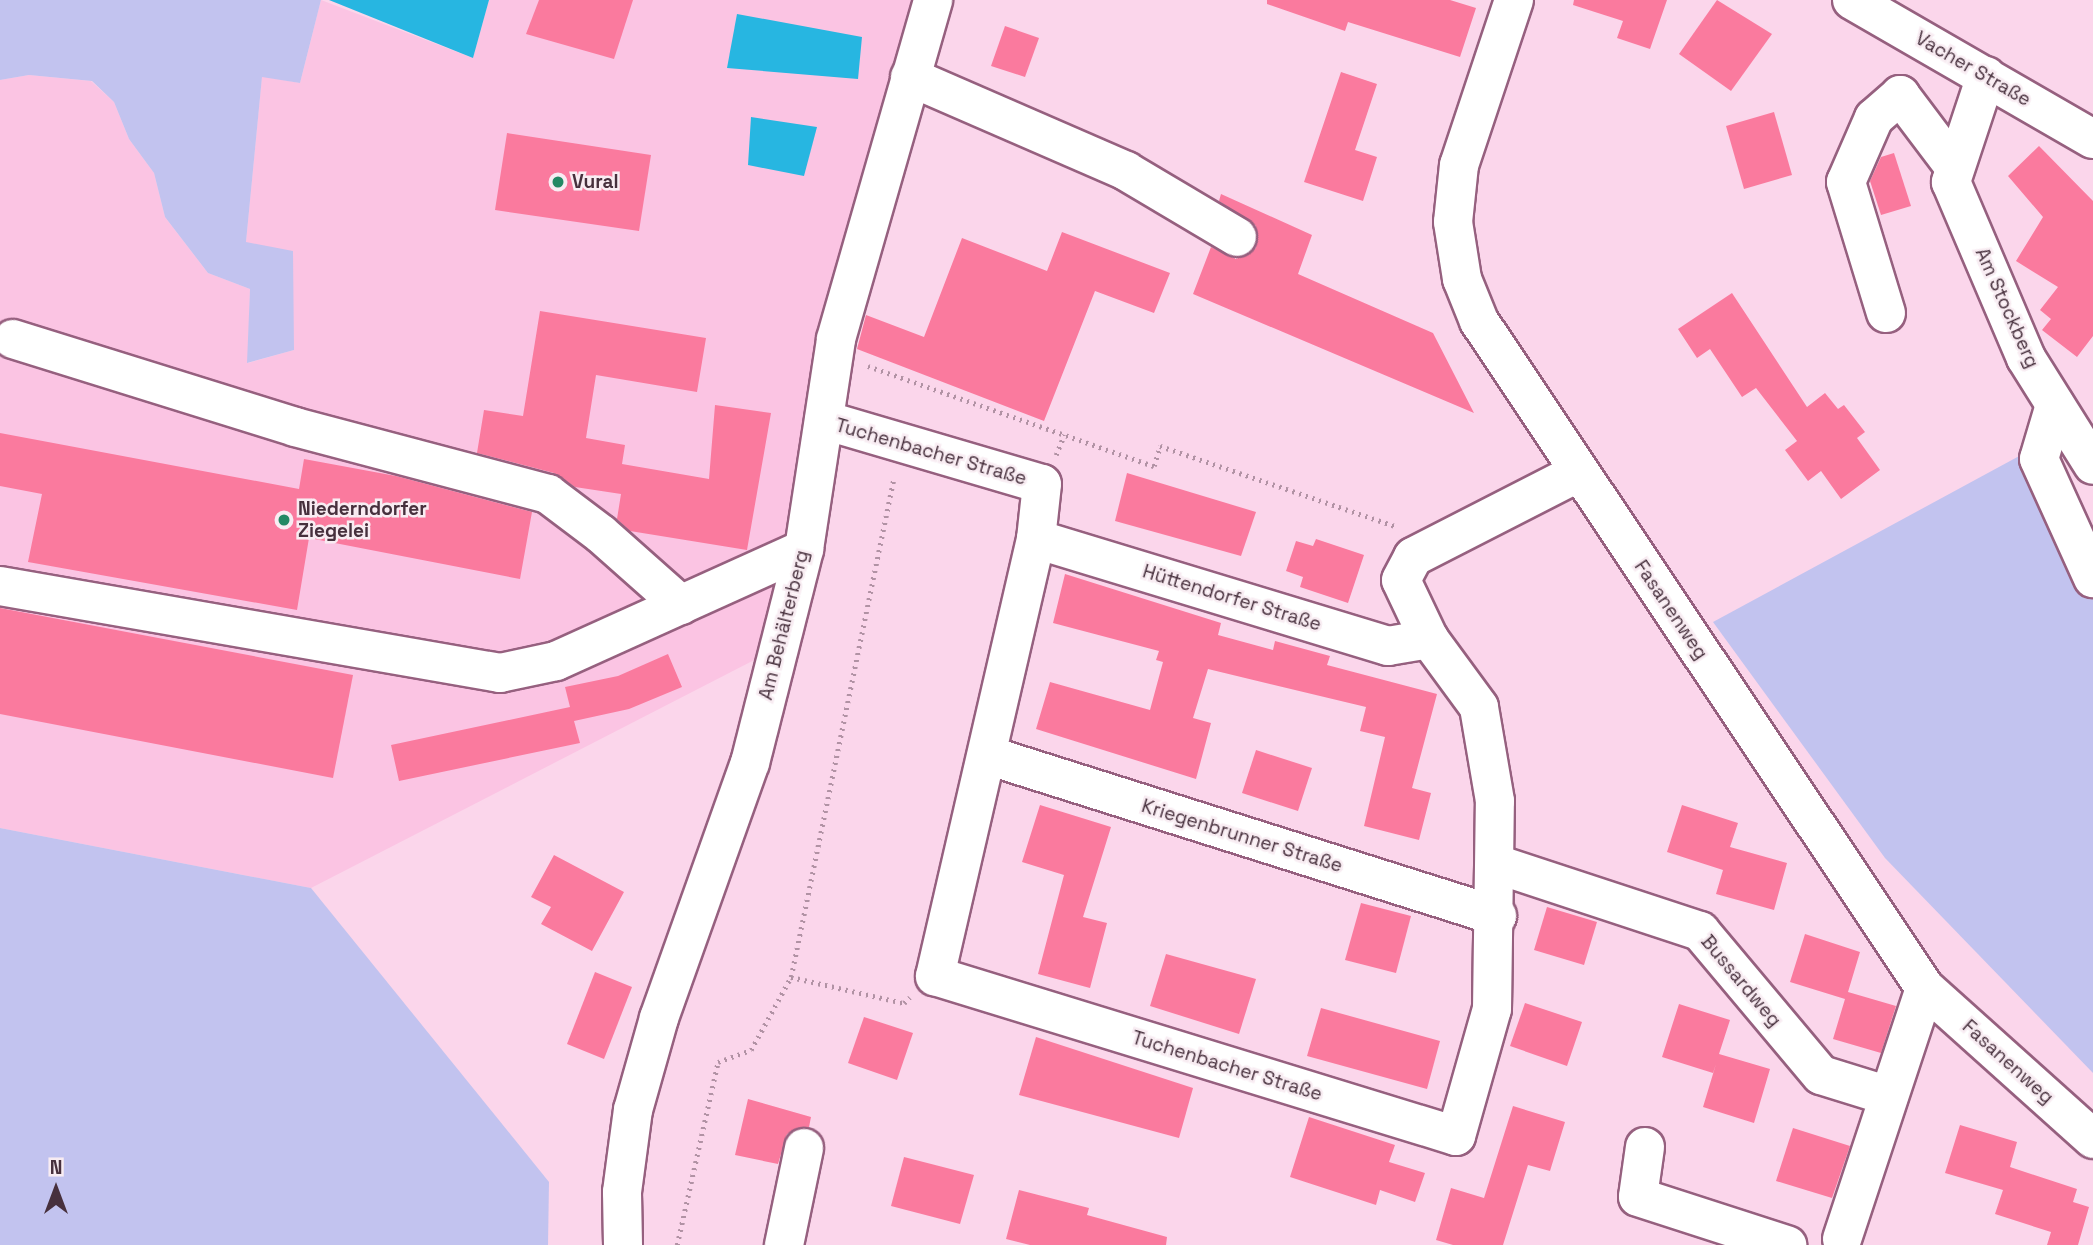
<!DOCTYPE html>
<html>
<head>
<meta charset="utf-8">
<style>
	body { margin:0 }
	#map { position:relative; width:2093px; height:1245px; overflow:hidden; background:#fbd6eb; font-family:"Space Grotesk",sans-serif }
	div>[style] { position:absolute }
	.built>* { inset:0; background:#fbc4e3 }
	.green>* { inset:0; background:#c2c3ef }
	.water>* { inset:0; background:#27b6e1 }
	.building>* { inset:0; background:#fa7a9e }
	.path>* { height:4.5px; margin-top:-2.25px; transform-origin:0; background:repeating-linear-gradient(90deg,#b192a4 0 2px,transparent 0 7px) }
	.roads { filter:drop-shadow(2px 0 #96607f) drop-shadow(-2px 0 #96607f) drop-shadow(0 2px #96607f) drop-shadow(0 -2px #96607f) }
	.minor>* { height:38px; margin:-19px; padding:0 19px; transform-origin:19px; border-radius:19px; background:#fff }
	.major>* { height:38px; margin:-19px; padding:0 19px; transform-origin:19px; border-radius:19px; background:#fff }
	.dots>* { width:19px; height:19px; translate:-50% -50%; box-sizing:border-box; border:4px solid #f8ecf2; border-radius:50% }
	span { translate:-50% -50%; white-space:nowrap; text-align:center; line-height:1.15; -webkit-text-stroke:5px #f8ecf2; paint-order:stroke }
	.street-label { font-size:19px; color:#47303d }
	.poi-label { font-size:19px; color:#47303d; font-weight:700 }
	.left { translate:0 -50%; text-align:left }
	.north { position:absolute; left:21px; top:1154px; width:70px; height:70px; -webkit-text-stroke:5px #f8ecf2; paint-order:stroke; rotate:0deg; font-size:19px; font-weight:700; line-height:28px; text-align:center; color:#47303d }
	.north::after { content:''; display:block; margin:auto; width:24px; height:32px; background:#47303d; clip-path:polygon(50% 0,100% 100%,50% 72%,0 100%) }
</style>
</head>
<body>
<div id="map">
	<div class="built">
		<i style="clip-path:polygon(321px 0,473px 58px,489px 0,919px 0,819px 342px,766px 654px,311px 888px,0 828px,0 80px,29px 75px,91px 81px,114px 102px,129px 139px,154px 173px,165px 217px,208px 273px,250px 289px,248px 363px,294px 350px,246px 242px,262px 76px,300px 83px)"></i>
	</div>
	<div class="green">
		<i style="clip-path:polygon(0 0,321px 0,300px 83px,262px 77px,246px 242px,293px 251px,294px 350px,247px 363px,250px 289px,208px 273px,165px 217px,154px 173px,129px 139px,114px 102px,92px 81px,29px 75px,0 80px)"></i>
		<i style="clip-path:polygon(2034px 448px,2093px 571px,2093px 1073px,1885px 858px,1713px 622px)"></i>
		<i style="clip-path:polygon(0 828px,311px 888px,549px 1182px,548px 1245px,0 1245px)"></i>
	</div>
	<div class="water">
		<i style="clip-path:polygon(329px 0,489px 0,473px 58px)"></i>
		<i style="clip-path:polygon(737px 14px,862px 37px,858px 79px,727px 68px)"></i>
		<i style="clip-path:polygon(751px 117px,817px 127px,804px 176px,748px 165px)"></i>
	</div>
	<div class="building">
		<i style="clip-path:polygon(539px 0,633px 0,614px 59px,526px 34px)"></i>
		<i style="clip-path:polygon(1267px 0,1450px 0,1476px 8px,1460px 57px,1348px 22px,1345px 31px,1267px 4px)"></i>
		<i style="clip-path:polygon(1574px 0,1667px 0,1650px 49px,1617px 38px,1623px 21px,1573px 5px)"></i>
		<i style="clip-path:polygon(1717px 0,1772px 34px,1731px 91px,1679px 54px)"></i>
		<i style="clip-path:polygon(1005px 26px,1039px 38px,1025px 77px,991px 66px)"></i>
		<i style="clip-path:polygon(1341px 72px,1377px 84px,1355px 150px,1377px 157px,1363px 201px,1304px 182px)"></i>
		<i style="clip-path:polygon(1774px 112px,1792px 175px,1744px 189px,1726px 126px)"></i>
		<i style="clip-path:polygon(507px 133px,651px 155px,639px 231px,495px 210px)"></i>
		<i style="clip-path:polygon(2039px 146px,2093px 201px,2093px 336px,2077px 357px,2042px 330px,2051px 319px,2040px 310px,2058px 287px,2016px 261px,2043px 217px,2008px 176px)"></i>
		<i style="clip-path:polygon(1894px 153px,1911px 206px,1881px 215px,1870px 181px,1881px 157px)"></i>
		<i style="clip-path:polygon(1221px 194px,1312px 235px,1298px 274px,1433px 333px,1474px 413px,1193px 294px,1211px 247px,1236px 259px,1256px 248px,1256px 226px,1219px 201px)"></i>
		<i style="clip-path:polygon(1062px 232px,1170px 273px,1154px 313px,1095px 291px,1044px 421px,857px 349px,866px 315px,924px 337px,962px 238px,1047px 271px)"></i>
		<i style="clip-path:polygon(1732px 293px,1807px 407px,1825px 393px,1838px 409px,1844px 405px,1865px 432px,1857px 438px,1880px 470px,1841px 499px,1821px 471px,1808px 481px,1785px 450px,1797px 441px,1756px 388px,1742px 397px,1710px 349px,1697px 358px,1678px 329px)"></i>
		<i style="clip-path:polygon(540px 311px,706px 338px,697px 392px,596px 375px,586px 438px,625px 445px,622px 464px,709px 479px,715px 405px,771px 413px,747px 550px,630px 531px,617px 519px,621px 494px,575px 487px,554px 473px,477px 453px,484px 410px,523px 416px)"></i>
		<i style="clip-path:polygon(0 433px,299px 489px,304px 459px,396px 476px,532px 512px,520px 579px,309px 538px,297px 610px,28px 562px,42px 494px,0 486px)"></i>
		<i style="clip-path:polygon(1127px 473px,1256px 512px,1241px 556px,1115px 521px)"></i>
		<i style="clip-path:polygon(1316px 539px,1364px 555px,1348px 603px,1300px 587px,1303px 577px,1286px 571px,1296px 541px,1313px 546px)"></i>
		<i style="clip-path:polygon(1065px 574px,1221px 623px,1218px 635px,1273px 650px,1275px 641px,1330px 656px,1327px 665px,1437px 694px,1412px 788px,1431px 793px,1419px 840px,1364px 826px,1385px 737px,1360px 731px,1366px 707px,1208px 669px,1193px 718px,1211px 723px,1196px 779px,1036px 729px,1050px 682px,1150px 710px,1163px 662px,1156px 660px,1159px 651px,1053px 623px)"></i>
		<i style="clip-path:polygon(0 608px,353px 675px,333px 778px,0 714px)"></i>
		<i style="clip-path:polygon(668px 654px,682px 687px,629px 709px,574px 721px,580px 743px,399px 781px,391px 745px,570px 707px,565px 687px,618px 676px)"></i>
		<i style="clip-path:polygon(1256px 750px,1312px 768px,1298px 811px,1242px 793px)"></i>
		<i style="clip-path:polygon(1040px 805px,1111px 827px,1083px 917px,1107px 923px,1090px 988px,1038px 974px,1064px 875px,1022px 862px)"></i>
		<i style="clip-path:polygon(1682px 805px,1738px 823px,1730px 847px,1787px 863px,1774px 910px,1716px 894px,1723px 870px,1667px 852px)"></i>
		<i style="clip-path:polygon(554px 855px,624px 892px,592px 951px,541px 924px,551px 907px,531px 897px)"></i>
		<i style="clip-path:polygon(1361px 903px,1411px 916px,1396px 973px,1345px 960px)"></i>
		<i style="clip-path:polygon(1547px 907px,1597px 922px,1584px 965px,1534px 950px)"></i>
		<i style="clip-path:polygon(1805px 934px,1860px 952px,1848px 992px,1896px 1006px,1881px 1053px,1833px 1039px,1845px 999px,1790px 982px)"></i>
		<i style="clip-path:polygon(1166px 954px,1256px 979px,1239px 1034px,1150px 1006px)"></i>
		<i style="clip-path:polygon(595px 972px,632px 987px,604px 1059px,567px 1044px)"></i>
		<i style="clip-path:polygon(1525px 1003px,1582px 1022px,1567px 1066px,1510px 1046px)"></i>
		<i style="clip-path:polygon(1679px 1004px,1730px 1020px,1719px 1054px,1770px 1069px,1754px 1123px,1703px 1107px,1716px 1064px,1713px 1073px,1662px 1057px)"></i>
		<i style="clip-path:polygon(1321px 1008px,1440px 1041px,1427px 1089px,1307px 1056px)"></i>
		<i style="clip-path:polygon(864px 1017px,913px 1033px,897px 1080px,848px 1063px)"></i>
		<i style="clip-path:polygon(1036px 1037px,1193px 1088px,1179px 1138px,1019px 1095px)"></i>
		<i style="clip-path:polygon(748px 1099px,811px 1117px,809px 1127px,787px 1134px,778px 1164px,735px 1155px)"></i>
		<i style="clip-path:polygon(1513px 1106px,1565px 1122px,1550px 1171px,1528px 1165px,1503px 1245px,1453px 1245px,1436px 1240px,1451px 1188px,1484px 1198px)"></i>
		<i style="clip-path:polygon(1309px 1117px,1395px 1145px,1389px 1162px,1425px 1173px,1415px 1202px,1380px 1190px,1376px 1205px,1290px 1177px)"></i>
		<i style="clip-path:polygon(1960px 1125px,2017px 1142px,2010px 1167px,2077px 1189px,2073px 1202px,2089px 1207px,2078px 1245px,2047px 1245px,2051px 1232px,1995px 1214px,2003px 1190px,1945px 1173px)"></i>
		<i style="clip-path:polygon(1793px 1128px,1850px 1146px,1832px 1198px,1776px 1181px)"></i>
		<i style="clip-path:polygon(904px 1157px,974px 1175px,960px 1224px,891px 1206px)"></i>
		<i style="clip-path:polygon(1019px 1190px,1089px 1208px,1087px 1215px,1167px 1237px,1166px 1245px,1030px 1245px,1006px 1239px)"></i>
	</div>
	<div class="path">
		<i style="left:868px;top:366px;width:303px;rotate:19.3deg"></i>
		<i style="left:1154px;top:466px;width:21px;rotate:-73deg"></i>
		<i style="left:1160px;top:446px;width:251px;rotate:18.8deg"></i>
		<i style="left:1056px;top:455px;width:22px;rotate:-68deg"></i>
		<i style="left:791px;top:977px;width:510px;rotate:-78.36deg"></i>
		<i style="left:677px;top:1245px;width:188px;rotate:-77.4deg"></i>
		<i style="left:718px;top:1062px;width:35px;rotate:-20deg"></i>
		<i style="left:751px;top:1050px;width:83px;rotate:-61.3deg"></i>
		<i style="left:791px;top:977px;width:116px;rotate:13deg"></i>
		<i style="left:904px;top:1003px;width:8px;rotate:-45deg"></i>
	</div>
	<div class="roads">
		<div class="minor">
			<i style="left:1514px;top:0;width:174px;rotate:108.4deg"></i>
			<i style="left:1459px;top:165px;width:57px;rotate:96deg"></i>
			<i style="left:1453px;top:222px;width:58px;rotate:81deg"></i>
			<i style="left:1462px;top:279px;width:45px;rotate:68deg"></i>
			<i style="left:1479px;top:321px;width:802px;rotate:56.23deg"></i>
			<i style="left:1925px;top:988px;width:226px;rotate:41.9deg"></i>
			<i style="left:1986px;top:76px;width:112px;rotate:108.3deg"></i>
			<i style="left:1951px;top:182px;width:191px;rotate:66.9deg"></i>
			<i style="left:2026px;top:358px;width:126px;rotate:57.9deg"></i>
			<i style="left:910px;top:77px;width:236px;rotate:23.5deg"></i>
			<i style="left:1126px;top:171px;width:129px;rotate:30.7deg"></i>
			<i style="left:1886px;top:313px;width:137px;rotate:-107deg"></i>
			<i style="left:1846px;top:182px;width:70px;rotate:-66.4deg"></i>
			<i style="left:1874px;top:118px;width:35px;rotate:-41deg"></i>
			<i style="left:1900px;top:95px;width:91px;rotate:53deg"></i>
			<i style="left:13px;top:339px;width:295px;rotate:17.3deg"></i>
			<i style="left:295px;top:427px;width:262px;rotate:14.8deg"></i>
			<i style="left:548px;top:494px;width:66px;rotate:37deg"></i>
			<i style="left:601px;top:534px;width:107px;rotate:41.6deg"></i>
			<i style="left:2055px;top:405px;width:56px;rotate:106.5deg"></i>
			<i style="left:2039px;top:459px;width:131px;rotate:65.6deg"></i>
			<i style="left:824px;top:420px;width:227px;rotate:16.4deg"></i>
			<i style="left:1042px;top:484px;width:55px;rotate:96.2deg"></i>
			<i style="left:1036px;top:539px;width:449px;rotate:103deg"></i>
			<i style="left:935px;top:976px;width:545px;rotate:17.07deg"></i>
			<i style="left:1456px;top:1136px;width:132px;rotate:-74.2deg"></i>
			<i style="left:1492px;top:1009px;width:208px;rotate:-89.2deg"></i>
			<i style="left:1495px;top:801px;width:95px;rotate:-99.7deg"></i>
			<i style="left:1479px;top:707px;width:84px;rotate:-126.3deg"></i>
			<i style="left:1429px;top:639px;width:65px;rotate:-115.4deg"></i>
			<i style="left:1401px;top:580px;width:26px;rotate:-62deg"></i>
			<i style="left:1413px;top:557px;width:186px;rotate:-27.1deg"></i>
			<i style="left:1036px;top:539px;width:368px;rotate:16.9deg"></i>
			<i style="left:1388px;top:646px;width:42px;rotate:-9.7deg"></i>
			<i style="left:0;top:586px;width:508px;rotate:9.87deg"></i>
			<i style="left:500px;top:673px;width:57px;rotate:-12.1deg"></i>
			<i style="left:556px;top:661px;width:272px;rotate:-24.3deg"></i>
			<i style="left:987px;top:755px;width:535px;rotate:17.52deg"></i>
			<i style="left:1496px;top:864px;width:215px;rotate:18.2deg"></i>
			<i style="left:1700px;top:931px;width:188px;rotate:50deg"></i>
			<i style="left:1821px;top:1075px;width:71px;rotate:17.2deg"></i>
			<i style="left:1645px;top:1147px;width:50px;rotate:98deg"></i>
			<i style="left:1638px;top:1197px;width:157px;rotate:17.9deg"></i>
			<i style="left:1842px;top:1239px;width:264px;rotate:-71.7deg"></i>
			<i style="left:623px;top:1245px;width:53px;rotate:-91.1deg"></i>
			<i style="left:622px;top:1192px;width:83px;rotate:-82.4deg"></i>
			<i style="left:633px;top:1110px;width:96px;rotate:-74.2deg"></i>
			<i style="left:659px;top:1018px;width:271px;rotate:-70.4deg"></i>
			<i style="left:750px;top:763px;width:221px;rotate:-75.8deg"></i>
			<i style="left:804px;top:549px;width:212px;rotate:-81.3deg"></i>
			<i style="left:836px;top:339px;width:353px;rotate:-74deg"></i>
			<i style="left:784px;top:1245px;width:99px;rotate:-78.3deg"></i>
		</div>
		<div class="major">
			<i style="left:1852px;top:0;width:278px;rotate:30deg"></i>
		</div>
	</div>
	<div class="dots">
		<i style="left:558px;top:182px;background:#238964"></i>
		<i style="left:284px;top:520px;background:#238964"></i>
	</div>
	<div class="street-label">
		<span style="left:1973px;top:69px;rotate:30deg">Vacher Straße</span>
		<span style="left:2007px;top:308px;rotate:66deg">Am Stockberg</span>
		<span style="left:931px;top:452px;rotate:16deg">Tuchenbacher Straße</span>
		<span style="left:1232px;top:598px;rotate:17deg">Hüttendorfer Straße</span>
		<span style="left:1671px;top:610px;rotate:56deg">Fasanenweg</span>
		<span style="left:784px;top:625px;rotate:-76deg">Am Behälterberg</span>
		<span style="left:1242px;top:836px;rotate:17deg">Kriegenbrunner Straße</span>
		<span style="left:1741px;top:981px;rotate:50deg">Bussardweg</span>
		<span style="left:2008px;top:1062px;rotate:42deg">Fasanenweg</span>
		<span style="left:1227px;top:1066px;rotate:17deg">Tuchenbacher Straße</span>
	</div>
	<div class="poi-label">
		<span class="left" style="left:572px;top:182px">Vural</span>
		<span class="left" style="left:298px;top:520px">Niederndorfer<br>Ziegelei</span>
	</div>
	<div class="north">N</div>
</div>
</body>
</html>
